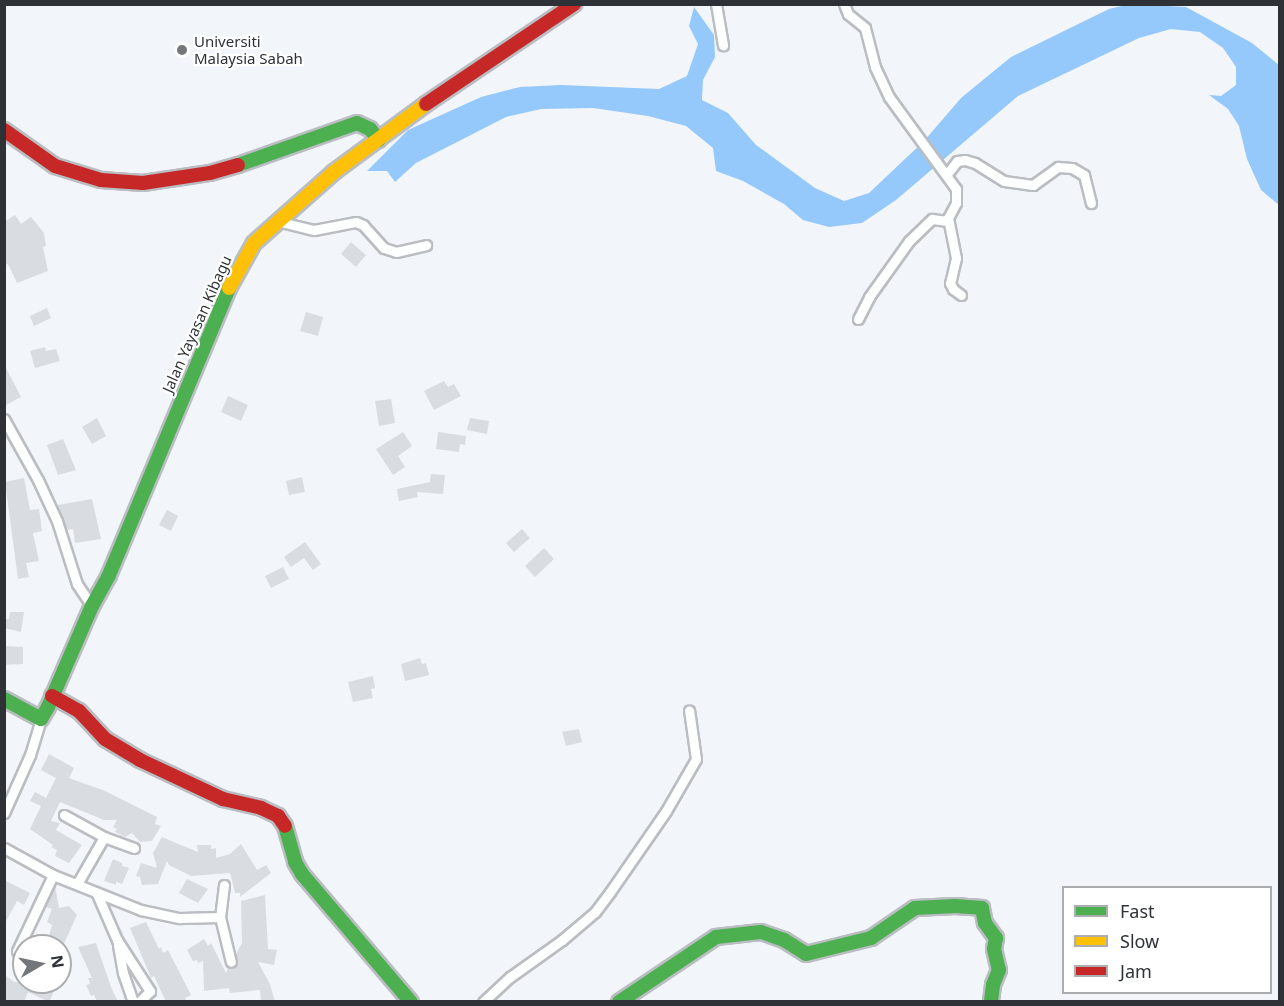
<!DOCTYPE html>
<html>
<head>
<meta charset="utf-8">
<style>
	body { margin:0 }
	#map { position:relative; width:1284px; height:1006px; overflow:hidden; background:#f2f6fa; font-family:"Noto Sans",sans-serif }
	div>[style] { position:absolute }
	.water>* { inset:0; background:#96c9fb }
	.building>* { inset:0; background:#d9dde2 }
	.roads { filter:drop-shadow(2px 0 #babdc1) drop-shadow(-2px 0 #babdc1) drop-shadow(0 2px #babdc1) drop-shadow(0 -2px #babdc1) }
	.street>* { height:9px; margin:-4.5px; padding:0 4.5px; transform-origin:4.5px; border-radius:4.5px; background:#fdfefe }
	.fast>* { height:14px; margin:-7px; padding:0 7px; transform-origin:7px; border-radius:7px; background:#4caf50 }
	.slow>* { height:14px; margin:-7px; padding:0 7px; transform-origin:7px; border-radius:7px; background:#ffc107 }
	.jam>* { height:14px; margin:-7px; padding:0 7px; transform-origin:7px; border-radius:7px; background:#c62828 }
	.dots>* { width:16px; height:16px; translate:-50% -50%; box-sizing:border-box; border:3px solid #fff; border-radius:50% }
	span { translate:-50% -50%; white-space:nowrap; text-align:center; line-height:1.15; -webkit-text-stroke:4.5px #fff; paint-order:stroke }
	.poi-label { font-size:15px; color:#2e3236 }
	.left { translate:0 -50%; text-align:left }
	.street-label { font-size:15px; color:#2e3236 }
	.frame { position:absolute; inset:0; border:6px solid #2e3236; pointer-events:none }
	.legend { position:absolute; left:1062px; top:886px; width:210px; height:108px; box-sizing:border-box; background:#fff; border:2px solid #abadaf; margin:0; padding:8px 10px; list-style:none; font-size:18px; color:#2e3236 }
	.legend li { display:flex; align-items:center; gap:12px; height:30px }
	.legend b { width:30px; border:2px solid #abadaf }
	.north { position:absolute; left:12px; top:934px; width:60px; height:60px; box-sizing:border-box; background:#fff; border:2px solid #abadaf; border-radius:50%; rotate:81deg; font-size:16px; font-weight:700; line-height:24px; text-align:center; color:#2e3236 }
	.north::after { content:''; display:block; margin:auto; width:21px; height:27px; background:#73777b; clip-path:polygon(50% 0,100% 100%,50% 72%,0 100%) }
</style>
</head>
<body>
<div id="map">
	<div class="water">
		<i style="clip-path:polygon(1130px 4px,1186px 7px,1252px 43px,1279px 65px,1279px 205px,1261px 190px,1247px 159px,1239px 126px,1228px 109px,1209px 95px,1221px 96px,1236px 85px,1236px 67px,1223px 48px,1200px 32px,1171px 29px,1139px 38px,1018px 96px,896px 200px,862px 223px,829px 227px,803px 220px,784px 204px,743px 181px,716px 171px,713px 148px,686px 126px,648px 116px,593px 108px,541px 109px,506px 117px,416px 163px,395px 182px,387px 171px,367px 171px,408px 130px,481px 97px,520px 87px,561px 85px,659px 89px,687px 76px,698px 44px,689px 26px,694px 7px,714px 35px,715px 57px,703px 80px,702px 100px,728px 113px,756px 145px,815px 188px,844px 201px,869px 193px,924px 141px,961px 98px,1011px 57px,1109px 9px)"></i>
	</div>
	<div class="building">
		<i style="clip-path:polygon(15px 215px,21px 224px,31px 217px,44px 233px,46px 246px,43px 247px,48px 271px,17px 283px,8px 264px,4px 265px,4px 222px)"></i>
		<i style="clip-path:polygon(351px 242px,366px 255px,356px 267px,341px 254px)"></i>
		<i style="clip-path:polygon(47px 308px,51px 318px,34px 326px,30px 316px)"></i>
		<i style="clip-path:polygon(306px 312px,323px 317px,318px 336px,300px 331px)"></i>
		<i style="clip-path:polygon(45px 347px,46px 351px,56px 349px,60px 361px,35px 368px,30px 351px)"></i>
		<i style="clip-path:polygon(4px 364px,21px 397px,4px 406px)"></i>
		<i style="clip-path:polygon(444px 381px,448px 387px,454px 384px,461px 396px,434px 410px,424px 391px)"></i>
		<i style="clip-path:polygon(228px 396px,248px 405px,241px 421px,221px 412px)"></i>
		<i style="clip-path:polygon(391px 399px,395px 423px,379px 426px,375px 401px)"></i>
		<i style="clip-path:polygon(97px 418px,106px 436px,92px 444px,82px 427px)"></i>
		<i style="clip-path:polygon(470px 418px,489px 421px,487px 434px,467px 430px)"></i>
		<i style="clip-path:polygon(403px 432px,412px 446px,398px 456px,405px 467px,393px 475px,376px 449px)"></i>
		<i style="clip-path:polygon(438px 432px,466px 436px,465px 445px,460px 444px,459px 452px,436px 449px)"></i>
		<i style="clip-path:polygon(63px 439px,76px 470px,58px 475px,47px 445px)"></i>
		<i style="clip-path:polygon(431px 474px,445px 475px,443px 494px,417px 492px,418px 497px,399px 501px,397px 489px,430px 482px)"></i>
		<i style="clip-path:polygon(302px 477px,305px 492px,289px 495px,286px 481px)"></i>
		<i style="clip-path:polygon(24px 478px,30px 510px,39px 509px,42px 531px,33px 533px,39px 561px,26px 563px,29px 577px,18px 579px,5px 482px)"></i>
		<i style="clip-path:polygon(92px 499px,101px 539px,75px 543px,73px 529px,67px 530px,58px 505px)"></i>
		<i style="clip-path:polygon(167px 510px,178px 516px,171px 531px,159px 525px)"></i>
		<i style="clip-path:polygon(522px 529px,530px 538px,514px 552px,506px 543px)"></i>
		<i style="clip-path:polygon(305px 542px,321px 564px,313px 570px,304px 558px,291px 567px,284px 557px)"></i>
		<i style="clip-path:polygon(544px 548px,554px 559px,535px 577px,525px 566px)"></i>
		<i style="clip-path:polygon(283px 567px,289px 579px,271px 588px,265px 576px)"></i>
		<i style="clip-path:polygon(10px 612px,24px 612px,21px 632px,4px 628px,4px 619px,9px 619px)"></i>
		<i style="clip-path:polygon(4px 646px,23px 647px,23px 664px,4px 665px)"></i>
		<i style="clip-path:polygon(420px 658px,422px 664px,426px 663px,429px 675px,405px 681px,401px 664px)"></i>
		<i style="clip-path:polygon(373px 676px,375px 688px,371px 689px,373px 698px,353px 702px,348px 682px)"></i>
		<i style="clip-path:polygon(579px 729px,582px 742px,566px 746px,562px 732px)"></i>
		<i style="clip-path:polygon(49px 754px,74px 768px,69px 778px,105px 791px,157px 817px,155px 824px,161px 826px,152px 841px,140px 842px,132px 833px,125px 837px,115px 832px,117px 829px,113px 827px,117px 820px,104px 820px,60px 802px,51px 821px,60px 823px,56px 830px,82px 845px,69px 863px,55px 856px,57px 850px,51px 847px,53px 845px,30px 829px,41px 806px,30px 801px,35px 792px,46px 798px,56px 778px,41px 770px)"></i>
		<i style="clip-path:polygon(162px 837px,198px 852px,197px 845px,211px 845px,211px 849px,216px 848px,216px 858px,230px 854px,241px 844px,257px 870px,266px 865px,271px 873px,240px 897px,240px 893px,235px 893px,230px 873px,191px 876px,169px 865px,167px 861px,158px 884px,142px 885px,140px 877px,136px 876px,141px 863px,157px 868px,153px 853px)"></i>
		<i style="clip-path:polygon(113px 859px,122px 863px,122px 866px,129px 868px,122px 884px,116px 882px,116px 885px,104px 881px)"></i>
		<i style="clip-path:polygon(187px 879px,208px 889px,198px 903px,179px 893px)"></i>
		<i style="clip-path:polygon(4px 880px,30px 893px,24px 905px,17px 901px,4px 925px)"></i>
		<i style="clip-path:polygon(55px 886px,59px 908px,69px 906px,77px 915px,63px 946px,46px 946px,52px 925px,47px 922px,52px 909px,46px 907px)"></i>
		<i style="clip-path:polygon(265px 895px,268px 949px,277px 950px,274px 965px,258px 962px,270px 984px,275px 1002px,261px 1002px,260px 990px,230px 993px,229px 988px,204px 991px,203px 961px,198px 963px,197px 960px,193px 961px,187px 950px,204px 939px,208px 946px,211px 943px,226px 973px,228px 968px,235px 967px,236px 954px,242px 943px,241px 901px)"></i>
		<i style="clip-path:polygon(146px 922px,159px 949px,161px 947px,163px 953px,168px 950px,186px 985px,191px 995px,185px 998px,187px 1002px,166px 1002px,154px 976px,151px 978px,130px 928px)"></i>
		<i style="clip-path:polygon(96px 943px,111px 987px,118px 1002px,97px 1002px,94px 995px,91px 996px,86px 985px,90px 984px,88px 978px,92px 978px,78px 947px)"></i>
		<i style="clip-path:polygon(4px 974px,14px 982px,58px 982px,49px 1002px,28px 992px,24px 1002px,4px 1002px)"></i>
	</div>
	<div class="roads">
		<div class="street">
			<i style="left:716px;top:4px;width:42px;rotate:80.3deg"></i>
			<i style="left:844px;top:4px;width:11px;rotate:68deg"></i>
			<i style="left:848px;top:14px;width:22px;rotate:39deg"></i>
			<i style="left:865px;top:28px;width:40px;rotate:75.6deg"></i>
			<i style="left:875px;top:67px;width:33px;rotate:65deg"></i>
			<i style="left:889px;top:97px;width:114px;rotate:53.9deg"></i>
			<i style="left:956px;top:189px;width:14px;rotate:90deg"></i>
			<i style="left:956px;top:203px;width:17px;rotate:118deg"></i>
			<i style="left:948px;top:218px;width:41px;rotate:78.7deg"></i>
			<i style="left:956px;top:258px;width:26px;rotate:103deg"></i>
			<i style="left:950px;top:283px;width:7px;rotate:63deg"></i>
			<i style="left:953px;top:289px;width:10px;rotate:37deg"></i>
			<i style="left:947px;top:174px;width:16px;rotate:-52deg"></i>
			<i style="left:957px;top:161px;width:8px;rotate:-7deg"></i>
			<i style="left:965px;top:160px;width:10px;rotate:17deg"></i>
			<i style="left:975px;top:163px;width:34px;rotate:32deg"></i>
			<i style="left:1004px;top:181px;width:29px;rotate:8deg"></i>
			<i style="left:1033px;top:185px;width:31px;rotate:-36deg"></i>
			<i style="left:1058px;top:167px;width:14px;rotate:4deg"></i>
			<i style="left:1072px;top:168px;width:14px;rotate:30deg"></i>
			<i style="left:1084px;top:175px;width:29px;rotate:76deg"></i>
			<i style="left:277px;top:221px;width:38px;rotate:14deg"></i>
			<i style="left:314px;top:230px;width:43px;rotate:-10.8deg"></i>
			<i style="left:356px;top:222px;width:8px;rotate:23deg"></i>
			<i style="left:363px;top:225px;width:31px;rotate:48deg"></i>
			<i style="left:384px;top:248px;width:13px;rotate:18deg"></i>
			<i style="left:396px;top:252px;width:31px;rotate:-13deg"></i>
			<i style="left:858px;top:319px;width:25px;rotate:-63deg"></i>
			<i style="left:869px;top:297px;width:69px;rotate:-54.5deg"></i>
			<i style="left:909px;top:241px;width:32px;rotate:-44deg"></i>
			<i style="left:932px;top:219px;width:16px;rotate:7deg"></i>
			<i style="left:4px;top:419px;width:70px;rotate:60.9deg"></i>
			<i style="left:38px;top:480px;width:45px;rotate:65.1deg"></i>
			<i style="left:57px;top:521px;width:66px;rotate:72.4deg"></i>
			<i style="left:77px;top:584px;width:27px;rotate:56deg"></i>
			<i style="left:4px;top:813px;width:64px;rotate:-65.9deg"></i>
			<i style="left:30px;top:755px;width:38px;rotate:-73deg"></i>
			<i style="left:64px;top:815px;width:46px;rotate:28.8deg"></i>
			<i style="left:104px;top:837px;width:32px;rotate:20deg"></i>
			<i style="left:4px;top:848px;width:56px;rotate:28.9deg"></i>
			<i style="left:53px;top:875px;width:95px;rotate:21.7deg"></i>
			<i style="left:141px;top:910px;width:40px;rotate:12deg"></i>
			<i style="left:180px;top:918px;width:40px;rotate:-1.4deg"></i>
			<i style="left:77px;top:884px;width:54px;rotate:-60.1deg"></i>
			<i style="left:224px;top:885px;width:32px;rotate:97deg"></i>
			<i style="left:220px;top:917px;width:46px;rotate:76.3deg"></i>
			<i style="left:97px;top:894px;width:50px;rotate:66.5deg"></i>
			<i style="left:117px;top:940px;width:61px;rotate:57.1deg"></i>
			<i style="left:150px;top:991px;width:16px;rotate:135deg"></i>
			<i style="left:118px;top:945px;width:28px;rotate:80deg"></i>
			<i style="left:123px;top:973px;width:31px;rotate:71deg"></i>
			<i style="left:17px;top:951px;width:84px;rotate:-64.7deg"></i>
			<i style="left:483px;top:1002px;width:37px;rotate:-43deg"></i>
			<i style="left:510px;top:977px;width:64px;rotate:-35.4deg"></i>
			<i style="left:562px;top:940px;width:43px;rotate:-40.3deg"></i>
			<i style="left:595px;top:912px;width:25px;rotate:-53deg"></i>
			<i style="left:610px;top:892px;width:98px;rotate:-55.3deg"></i>
			<i style="left:666px;top:811px;width:60px;rotate:-60deg"></i>
			<i style="left:696px;top:759px;width:49px;rotate:-98.1deg"></i>
		</div>
		<div class="fast">
			<i style="left:238px;top:165px;width:126px;rotate:-19.4deg"></i>
			<i style="left:357px;top:123px;width:14px;rotate:25deg"></i>
			<i style="left:370px;top:129px;width:14px;rotate:51deg"></i>
			<i style="left:4px;top:699px;width:42px;rotate:28.4deg"></i>
			<i style="left:41px;top:719px;width:14px;rotate:-60deg"></i>
			<i style="left:48px;top:707px;width:110px;rotate:-66.5deg"></i>
			<i style="left:92px;top:606px;width:35px;rotate:-61deg"></i>
			<i style="left:109px;top:575px;width:311px;rotate:-67.3deg"></i>
			<i style="left:285px;top:826px;width:37px;rotate:74deg"></i>
			<i style="left:295px;top:862px;width:14px;rotate:60deg"></i>
			<i style="left:302px;top:874px;width:168px;rotate:49.6deg"></i>
			<i style="left:619px;top:1002px;width:117px;rotate:-33.8deg"></i>
			<i style="left:716px;top:937px;width:45px;rotate:-6.3deg"></i>
			<i style="left:761px;top:932px;width:24px;rotate:19deg"></i>
			<i style="left:784px;top:940px;width:26px;rotate:32deg"></i>
			<i style="left:806px;top:954px;width:67px;rotate:-13.8deg"></i>
			<i style="left:871px;top:938px;width:53px;rotate:-34.3deg"></i>
			<i style="left:915px;top:908px;width:40px;rotate:-2.9deg"></i>
			<i style="left:955px;top:906px;width:27px;rotate:4deg"></i>
			<i style="left:982px;top:908px;width:15px;rotate:79deg"></i>
			<i style="left:985px;top:923px;width:19px;rotate:54deg"></i>
			<i style="left:996px;top:938px;width:11px;rotate:100deg"></i>
			<i style="left:994px;top:949px;width:22px;rotate:77deg"></i>
			<i style="left:999px;top:970px;width:16px;rotate:112deg"></i>
			<i style="left:993px;top:985px;width:17px;rotate:97deg"></i>
		</div>
		<div class="slow">
			<i style="left:229px;top:288px;width:51px;rotate:-60.9deg"></i>
			<i style="left:254px;top:243px;width:107px;rotate:-41.6deg"></i>
			<i style="left:334px;top:172px;width:114px;rotate:-36.5deg"></i>
		</div>
		<div class="jam">
			<i style="left:426px;top:104px;width:179px;rotate:-34deg"></i>
			<i style="left:4px;top:130px;width:62px;rotate:35.2deg"></i>
			<i style="left:55px;top:166px;width:48px;rotate:16.9deg"></i>
			<i style="left:101px;top:180px;width:42px;rotate:4.1deg"></i>
			<i style="left:143px;top:183px;width:68px;rotate:-8.5deg"></i>
			<i style="left:210px;top:173px;width:29px;rotate:-16deg"></i>
			<i style="left:52px;top:696px;width:31px;rotate:29deg"></i>
			<i style="left:79px;top:711px;width:38px;rotate:47deg"></i>
			<i style="left:105px;top:739px;width:41px;rotate:31deg"></i>
			<i style="left:140px;top:760px;width:92px;rotate:25.2deg"></i>
			<i style="left:223px;top:799px;width:39px;rotate:13deg"></i>
			<i style="left:261px;top:808px;width:19px;rotate:25deg"></i>
			<i style="left:278px;top:816px;width:12px;rotate:55deg"></i>
		</div>
	</div>
	<div class="dots">
		<i style="left:182px;top:50px;background:#73777b"></i>
	</div>
	<div class="poi-label">
		<span class="left" style="left:194px;top:50px">Universiti<br>Malaysia Sabah</span>
	</div>
	<div class="street-label">
		<span style="left:197px;top:324px;rotate:-66deg">Jalan Yayasan Kibagu</span>
	</div>
	<div class="frame"></div>
	<ul class="legend">
	<li><b style="height:8px;background:#4caf50"></b>Fast</li>
	<li><b style="height:8px;background:#ffc107"></b>Slow</li>
	<li><b style="height:8px;background:#c62828"></b>Jam</li>
	</ul>
	<div class="north">N</div>
</div>
</body>
</html>
